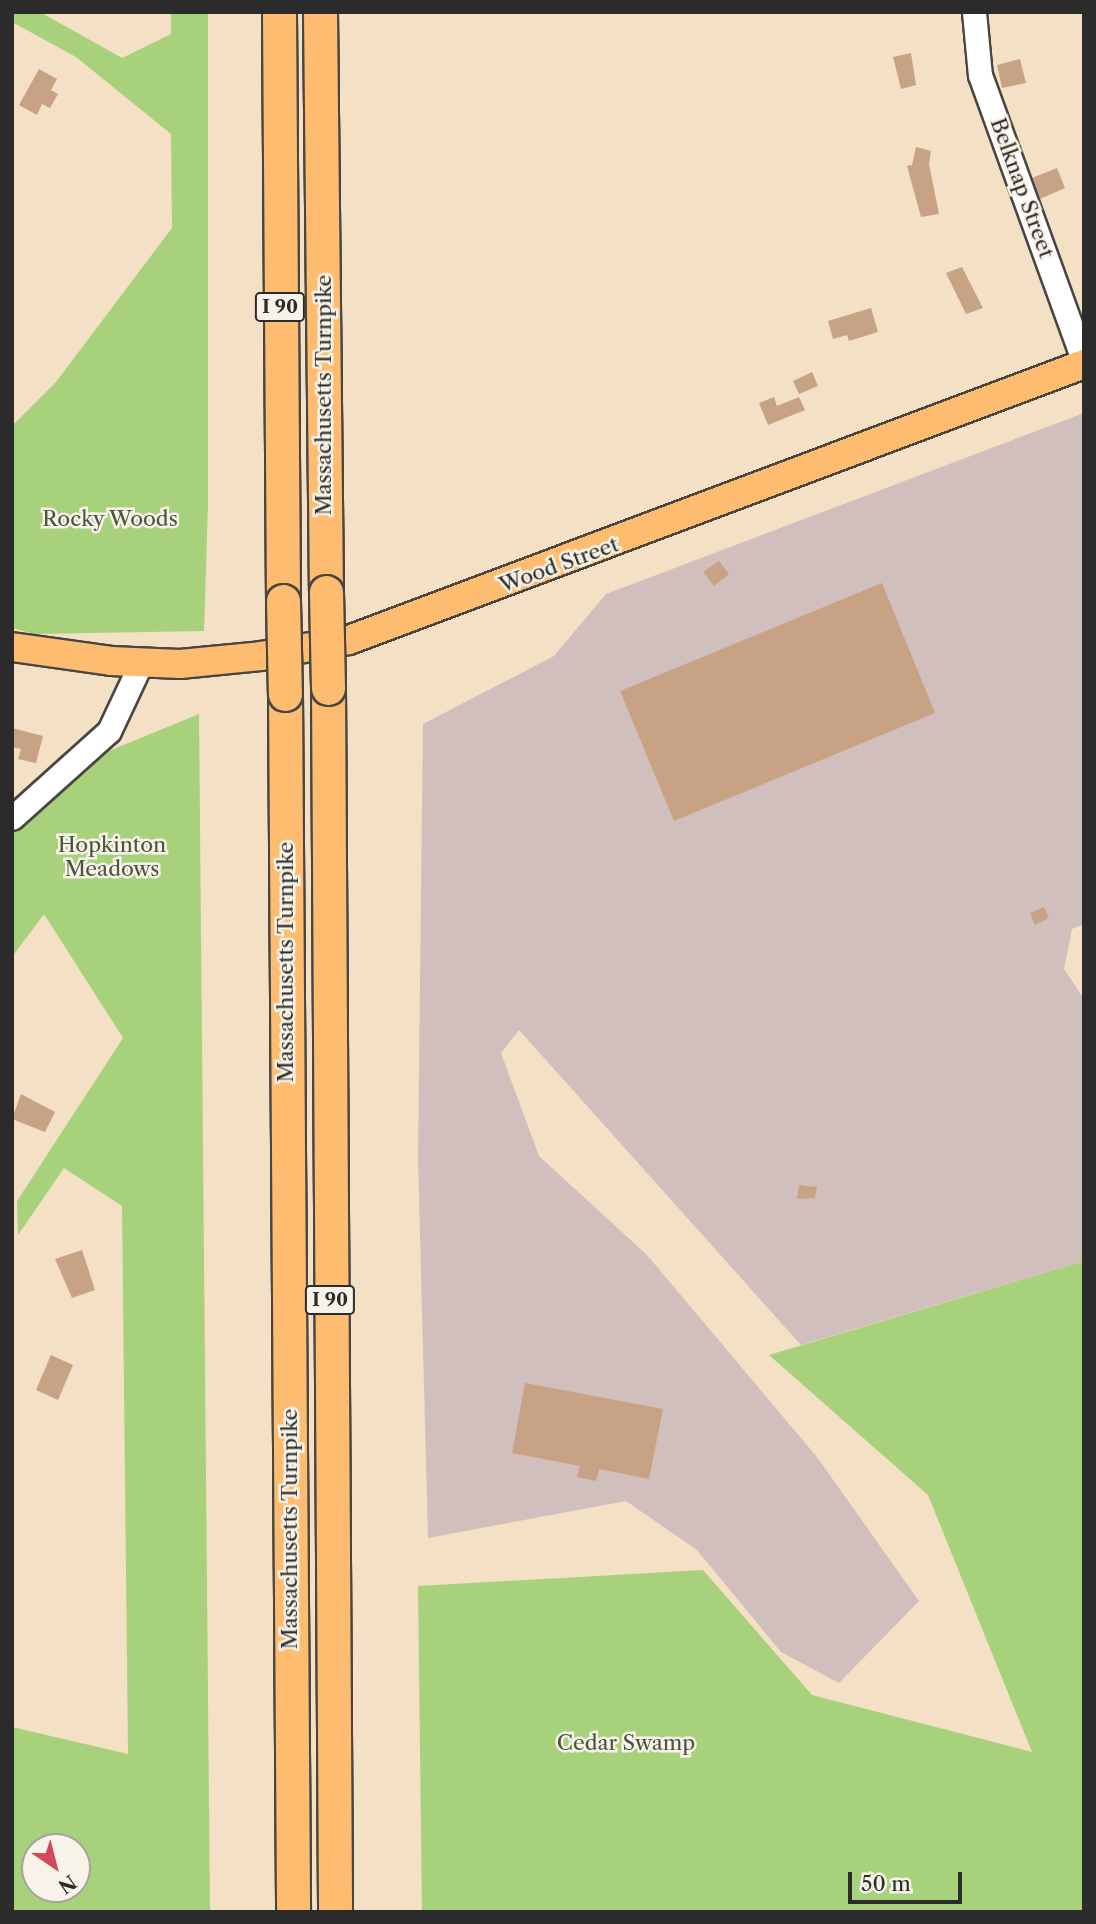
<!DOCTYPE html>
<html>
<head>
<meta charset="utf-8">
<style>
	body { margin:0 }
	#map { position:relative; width:1096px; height:1924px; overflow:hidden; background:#f3e0c5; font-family:"Libre Caslon Text",serif }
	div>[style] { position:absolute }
	.industrial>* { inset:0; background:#d1bfbd }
	.green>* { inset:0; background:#a8d17c }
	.building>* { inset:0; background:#c8a285 }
	.roads { filter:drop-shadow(2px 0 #494642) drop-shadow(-2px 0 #494642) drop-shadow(0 2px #494642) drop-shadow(0 -2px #494642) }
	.minor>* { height:23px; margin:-11.5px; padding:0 11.5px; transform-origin:11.5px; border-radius:11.5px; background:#fff }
	.major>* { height:28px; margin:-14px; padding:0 14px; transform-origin:14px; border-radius:14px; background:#febc70 }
	.highway>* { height:33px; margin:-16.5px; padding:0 16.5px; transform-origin:16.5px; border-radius:16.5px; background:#febc70 }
	.bridges { filter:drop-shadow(2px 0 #494642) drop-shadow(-2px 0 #494642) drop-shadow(0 2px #494642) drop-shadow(0 -2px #494642) }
	.highway-bridge>* { height:33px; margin:-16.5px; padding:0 16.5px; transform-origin:16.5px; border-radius:16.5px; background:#febc70 }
	span { translate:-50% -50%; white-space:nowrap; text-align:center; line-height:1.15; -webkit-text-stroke:5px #f7f3e8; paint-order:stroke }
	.shield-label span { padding:2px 5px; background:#f7f3e8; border:2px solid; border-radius:5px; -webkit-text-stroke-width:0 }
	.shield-label { font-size:19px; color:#2b2b2b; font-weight:700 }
	.street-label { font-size:21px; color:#2b2b2b }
	.park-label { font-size:21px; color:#4a543f }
	.frame { position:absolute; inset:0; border:14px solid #2b2b2b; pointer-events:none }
	.north { position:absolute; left:21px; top:1833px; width:70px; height:70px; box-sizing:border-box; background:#f7f3e8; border:2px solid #a5a39c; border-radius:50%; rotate:145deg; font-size:19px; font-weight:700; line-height:28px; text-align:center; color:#2b2b2b }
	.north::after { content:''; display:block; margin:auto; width:24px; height:32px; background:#d1495b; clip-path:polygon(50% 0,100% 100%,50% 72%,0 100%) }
	.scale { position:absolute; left:848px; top:1872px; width:114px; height:32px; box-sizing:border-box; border:4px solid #2b2b2b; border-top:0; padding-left:9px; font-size:21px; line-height:24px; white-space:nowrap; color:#2b2b2b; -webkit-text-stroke:5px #f7f3e8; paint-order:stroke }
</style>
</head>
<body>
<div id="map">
	<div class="industrial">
		<i style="clip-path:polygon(1084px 413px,1084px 924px,1072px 929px,1064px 969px,1084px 999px,1084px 1261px,801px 1345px,519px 1030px,501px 1053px,539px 1156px,647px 1255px,817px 1457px,919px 1601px,839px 1683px,781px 1652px,697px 1550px,626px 1501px,428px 1538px,418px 1158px,423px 724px,554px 656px,606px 594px)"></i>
	</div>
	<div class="green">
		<i style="clip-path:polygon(12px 12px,40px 12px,122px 58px,171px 34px,171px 12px,208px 12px,208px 505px,204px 631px,34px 634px,12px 628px,12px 426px,56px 382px,172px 228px,171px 134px,76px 57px,12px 22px)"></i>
		<i style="clip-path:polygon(evenodd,199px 714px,210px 1912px,12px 1912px,12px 1727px,128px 1754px,122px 1206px,64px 1168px,18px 1235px,17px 1201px,123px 1038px,44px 914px,12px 957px,12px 829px,56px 787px,109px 751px,199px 714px,35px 1847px,77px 1847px,77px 1889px,35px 1889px,35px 1847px)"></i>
		<i style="clip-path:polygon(1084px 1261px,1084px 1912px,422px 1912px,418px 1586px,703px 1570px,812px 1695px,1032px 1752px,928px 1495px,769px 1355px)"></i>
	</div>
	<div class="building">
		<i style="clip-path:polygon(911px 53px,916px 85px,901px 89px,893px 57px)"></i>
		<i style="clip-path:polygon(1020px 59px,1026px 83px,1002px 88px,997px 65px)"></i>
		<i style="clip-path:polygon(39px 69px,57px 79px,51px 90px,58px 94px,50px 108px,42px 104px,37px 115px,19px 105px)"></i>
		<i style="clip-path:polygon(916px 147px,931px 151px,929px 164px,939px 214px,921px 217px,907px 166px,912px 165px)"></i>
		<i style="clip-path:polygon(1057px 168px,1065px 188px,1040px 199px,1032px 178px)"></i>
		<i style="clip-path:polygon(962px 267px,983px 308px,966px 314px,946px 273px)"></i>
		<i style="clip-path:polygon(871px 308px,878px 332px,849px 341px,847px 335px,833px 339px,828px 321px)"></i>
		<i style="clip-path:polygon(812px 372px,818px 386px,799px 394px,793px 381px)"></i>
		<i style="clip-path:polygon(774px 397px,777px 406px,799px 397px,805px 410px,768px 425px,759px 403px)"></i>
		<i style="clip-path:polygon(719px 561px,729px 574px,714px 586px,703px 572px)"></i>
		<i style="clip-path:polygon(882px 583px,935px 713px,674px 821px,620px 691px)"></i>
		<i style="clip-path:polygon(12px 728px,43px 736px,36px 763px,18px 759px,21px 749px,12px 747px)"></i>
		<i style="clip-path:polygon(1044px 907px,1049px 918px,1035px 925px,1030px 913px)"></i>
		<i style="clip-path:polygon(21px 1094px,55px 1112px,45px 1132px,12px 1119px)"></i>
		<i style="clip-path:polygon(799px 1185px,817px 1187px,815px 1198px,797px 1199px)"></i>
		<i style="clip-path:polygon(82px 1250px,95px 1290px,72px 1298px,55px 1259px)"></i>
		<i style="clip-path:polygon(51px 1355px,73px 1365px,58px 1400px,36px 1390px)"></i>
		<i style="clip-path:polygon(525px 1383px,663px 1409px,649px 1479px,599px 1469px,596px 1481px,577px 1477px,580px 1466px,512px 1453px)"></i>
	</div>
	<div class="roads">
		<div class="minor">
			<i style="left:974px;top:12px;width:63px;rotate:84.6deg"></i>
			<i style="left:980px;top:75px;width:305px;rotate:70.1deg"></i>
			<i style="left:12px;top:818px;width:130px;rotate:-41.9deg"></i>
			<i style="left:109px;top:731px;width:75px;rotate:-64.8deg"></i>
		</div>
		<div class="major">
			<i style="left:12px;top:647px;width:100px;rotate:8deg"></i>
			<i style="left:111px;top:661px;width:69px;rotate:2.5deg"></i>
			<i style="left:180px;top:664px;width:81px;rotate:-5.6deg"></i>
			<i style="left:261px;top:656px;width:89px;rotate:-10.3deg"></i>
			<i style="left:349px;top:640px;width:785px;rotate:-20.58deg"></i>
		</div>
		<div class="highway">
			<i style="left:279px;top:12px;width:589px;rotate:89.61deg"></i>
			<i style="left:320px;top:12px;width:580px;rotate:89.41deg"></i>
			<i style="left:328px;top:688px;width:1224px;rotate:89.67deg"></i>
			<i style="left:285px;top:694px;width:1218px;rotate:89.62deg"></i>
		</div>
	</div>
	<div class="bridges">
		<div class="highway-bridge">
			<i style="left:326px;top:592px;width:96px;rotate:88.8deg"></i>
			<i style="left:283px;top:601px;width:93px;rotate:88.8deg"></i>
		</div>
	</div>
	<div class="shield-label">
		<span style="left:280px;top:307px">I 90</span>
		<span style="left:330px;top:1300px">I 90</span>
	</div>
	<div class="street-label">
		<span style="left:1022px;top:188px;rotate:70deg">Belknap Street</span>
		<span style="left:324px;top:395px;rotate:-90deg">Massachusetts Turnpike</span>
		<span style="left:559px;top:565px;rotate:-20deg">Wood Street</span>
		<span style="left:286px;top:962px;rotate:-90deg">Massachusetts Turnpike</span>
		<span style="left:290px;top:1529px;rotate:-90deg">Massachusetts Turnpike</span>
	</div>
	<div class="park-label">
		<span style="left:110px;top:519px">Rocky Woods</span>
		<span style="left:112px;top:857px">Hopkinton<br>Meadows</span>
		<span style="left:626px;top:1743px">Cedar Swamp</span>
	</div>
	<div class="frame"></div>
	<div class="north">N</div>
	<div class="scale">50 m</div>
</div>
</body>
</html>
